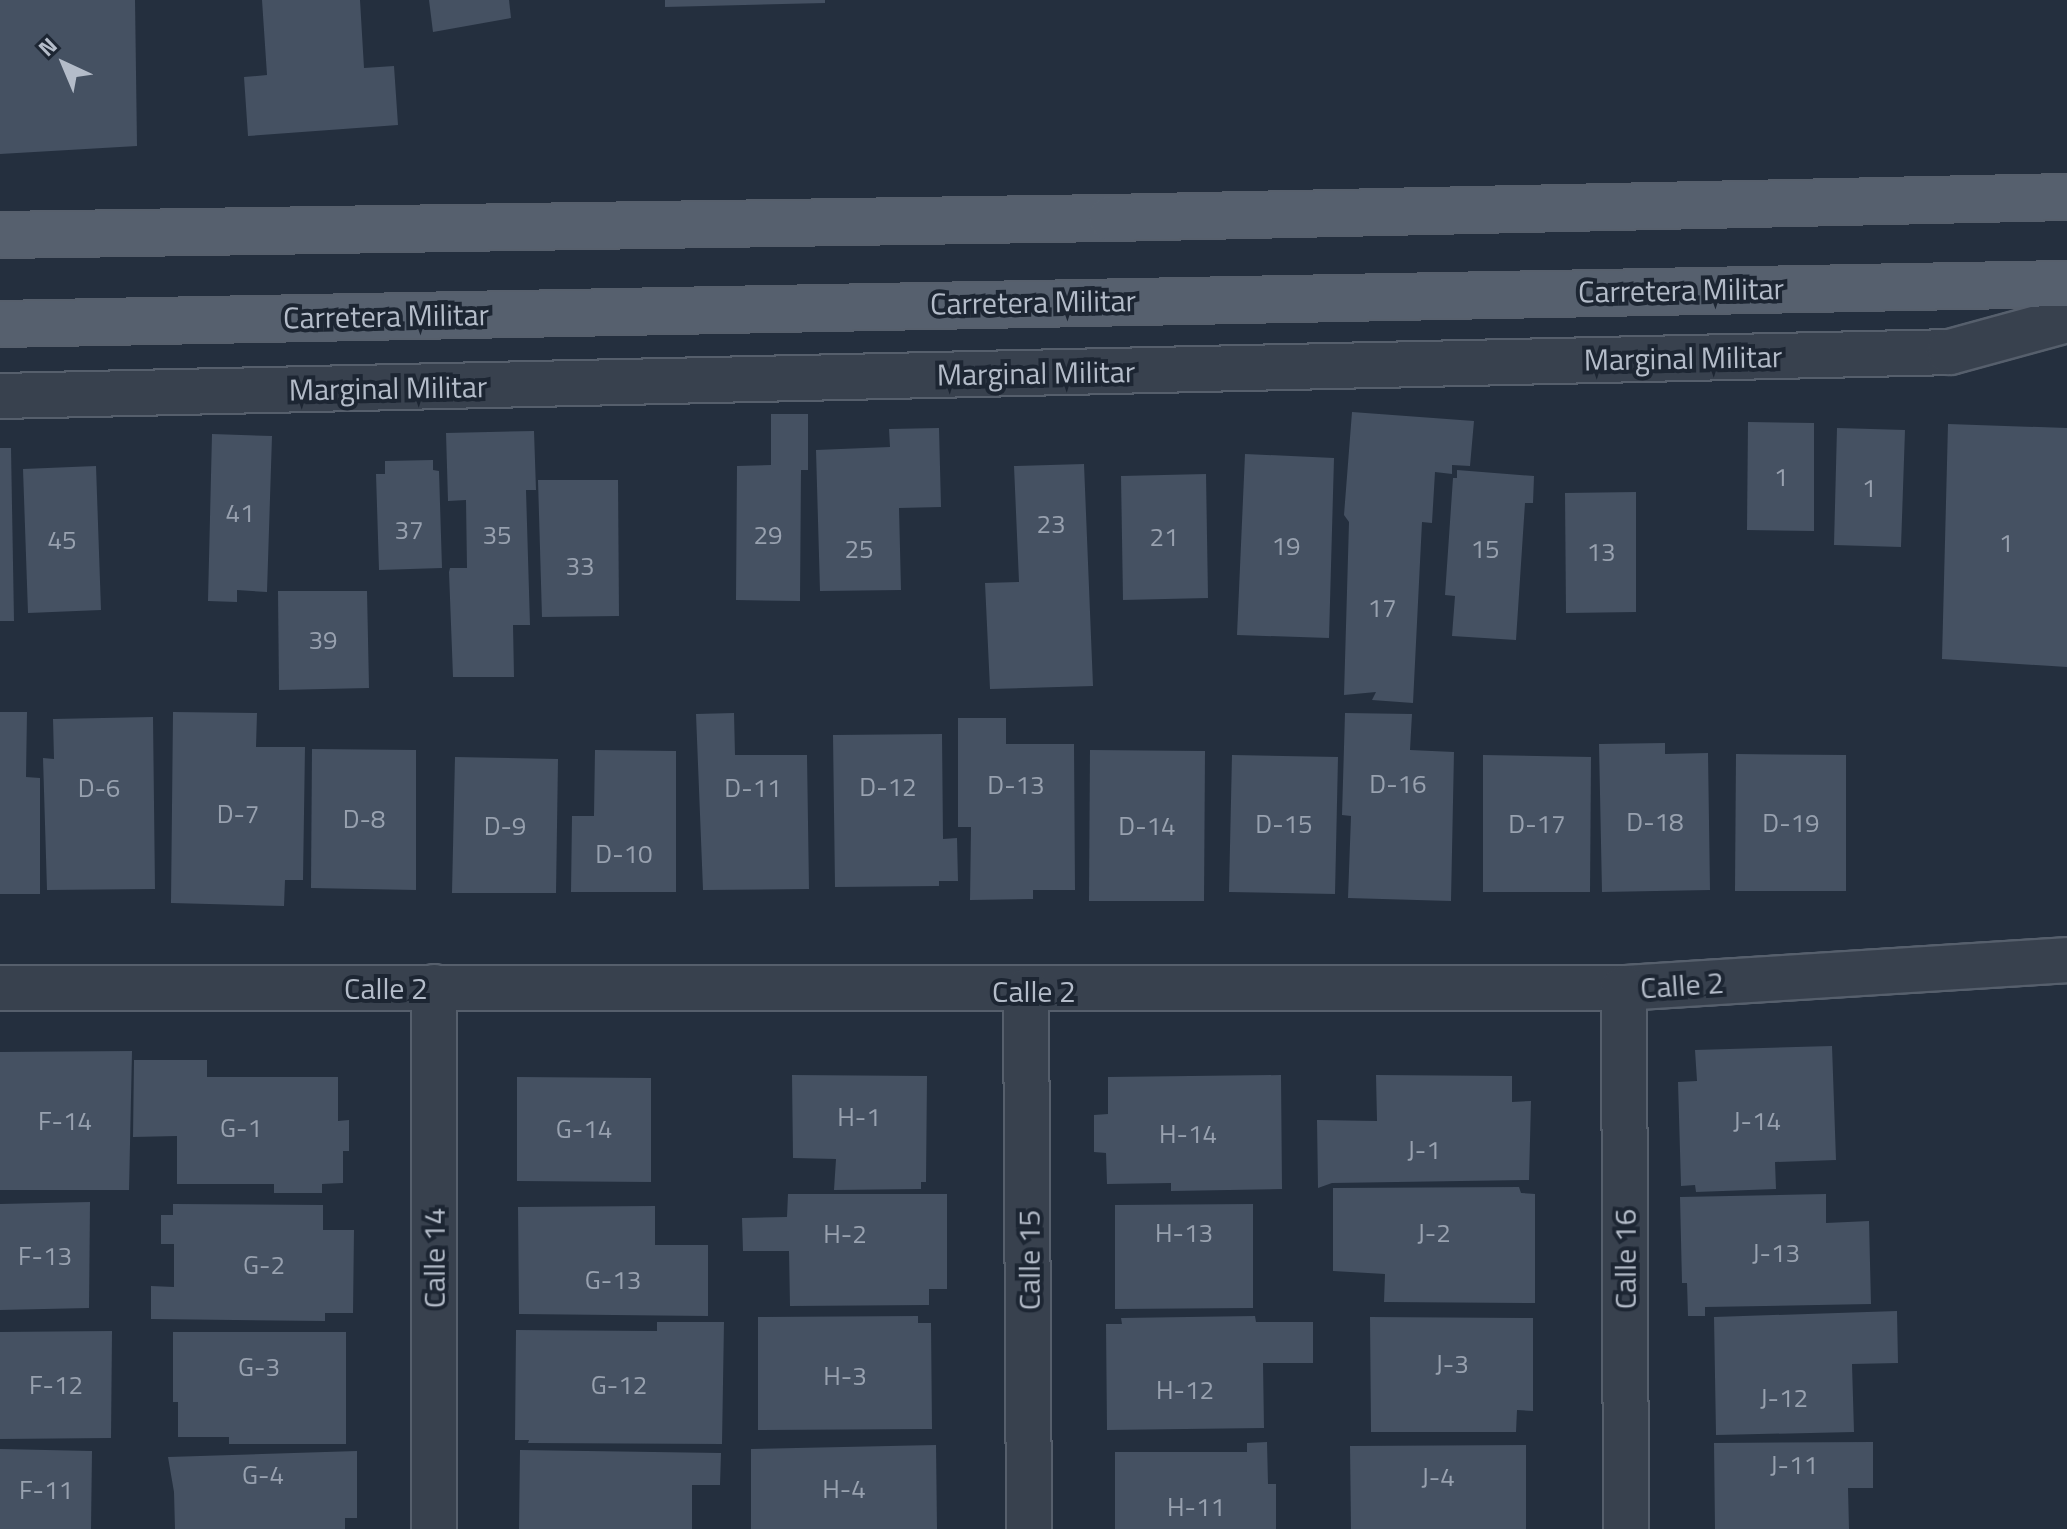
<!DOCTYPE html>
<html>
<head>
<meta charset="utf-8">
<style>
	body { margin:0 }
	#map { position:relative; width:2067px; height:1529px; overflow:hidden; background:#242f3e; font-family:"Titillium Web",sans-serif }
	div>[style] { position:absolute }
	.building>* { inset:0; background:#455162 }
	.roads { filter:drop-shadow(2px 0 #565f6c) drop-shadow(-2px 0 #565f6c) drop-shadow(0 2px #565f6c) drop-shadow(0 -2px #565f6c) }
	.street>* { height:44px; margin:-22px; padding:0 22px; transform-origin:22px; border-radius:22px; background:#38414e }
	.primary>* { height:44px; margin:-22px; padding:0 22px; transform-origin:22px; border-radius:22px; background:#56606e }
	span { translate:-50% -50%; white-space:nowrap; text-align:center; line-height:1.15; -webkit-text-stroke:8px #1d2633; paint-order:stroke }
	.number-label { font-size:26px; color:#98a1af }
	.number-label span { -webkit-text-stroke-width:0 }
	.street-label { font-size:30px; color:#b4bcc9 }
	.north { position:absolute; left:24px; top:24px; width:80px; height:80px; -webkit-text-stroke:6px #1d2633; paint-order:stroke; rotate:316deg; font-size:22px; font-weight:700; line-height:32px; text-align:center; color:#b4bcc9 }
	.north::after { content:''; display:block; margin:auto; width:28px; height:36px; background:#b4bcc9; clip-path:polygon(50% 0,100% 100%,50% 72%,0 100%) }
</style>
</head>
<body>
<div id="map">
	<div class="building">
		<i style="clip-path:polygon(0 0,135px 0,137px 146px,0 154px)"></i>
		<i style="clip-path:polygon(262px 0,360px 0,364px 68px,394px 66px,398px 125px,248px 136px,244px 77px,267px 75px)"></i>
		<i style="clip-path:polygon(429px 0,509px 0,511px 18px,433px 32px)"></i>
		<i style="clip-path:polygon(665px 0,825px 0,825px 3px,665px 7px)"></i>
		<i style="clip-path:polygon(1352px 412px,1474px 421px,1470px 466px,1452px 465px,1452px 474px,1435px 472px,1432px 523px,1422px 522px,1413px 703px,1372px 700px,1376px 692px,1344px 695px,1349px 522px,1344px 515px)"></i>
		<i style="clip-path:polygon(771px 414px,808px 414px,808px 470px,801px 470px,800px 601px,736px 600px,737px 466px,771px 465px)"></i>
		<i style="clip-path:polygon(1748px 422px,1814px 423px,1814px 531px,1747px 530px)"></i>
		<i style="clip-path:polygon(1948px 424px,2067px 428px,2067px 667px,1942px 659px)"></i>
		<i style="clip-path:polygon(939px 428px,941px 507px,899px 508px,901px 590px,820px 591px,816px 450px,890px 447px,889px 429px)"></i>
		<i style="clip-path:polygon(1837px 428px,1905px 430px,1901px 547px,1834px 545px)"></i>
		<i style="clip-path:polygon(534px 431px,536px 490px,526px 490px,530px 625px,513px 625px,514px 677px,453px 677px,449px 572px,450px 568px,467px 568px,466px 500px,448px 501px,446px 433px)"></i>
		<i style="clip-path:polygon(212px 434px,272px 436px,267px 592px,237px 590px,237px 602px,208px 601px)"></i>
		<i style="clip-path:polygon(0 448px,11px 448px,14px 621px,0 621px)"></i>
		<i style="clip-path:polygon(1245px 454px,1334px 458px,1329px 638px,1237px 635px)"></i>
		<i style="clip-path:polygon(433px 460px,433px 470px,439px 471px,442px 568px,379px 570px,376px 474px,385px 474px,385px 461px)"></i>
		<i style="clip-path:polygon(1084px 464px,1093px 686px,990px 689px,985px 583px,1019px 582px,1014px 466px)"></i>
		<i style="clip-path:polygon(96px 466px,101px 610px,28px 613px,23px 469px)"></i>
		<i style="clip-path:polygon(1457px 470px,1534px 476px,1533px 503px,1525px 503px,1516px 640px,1452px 636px,1455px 596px,1445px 595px,1453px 478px,1457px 478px)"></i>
		<i style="clip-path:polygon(1206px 474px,1208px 598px,1123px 600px,1121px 476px)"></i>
		<i style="clip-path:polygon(538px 480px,618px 480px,619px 616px,542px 617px)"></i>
		<i style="clip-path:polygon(1636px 492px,1636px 612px,1566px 613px,1565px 493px)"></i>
		<i style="clip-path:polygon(278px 591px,367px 591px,369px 688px,279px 690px)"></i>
		<i style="clip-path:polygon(0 712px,27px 712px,26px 777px,40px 778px,40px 894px,0 894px)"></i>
		<i style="clip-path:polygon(173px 712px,257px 713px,256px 747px,305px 747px,303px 880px,285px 880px,284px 906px,171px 903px)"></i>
		<i style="clip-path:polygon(734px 713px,735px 755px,807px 755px,809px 889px,703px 890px,696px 714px)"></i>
		<i style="clip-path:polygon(1345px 713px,1412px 714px,1410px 750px,1454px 752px,1451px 901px,1348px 898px,1351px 816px,1342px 815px)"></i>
		<i style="clip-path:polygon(153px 717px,155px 889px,47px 890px,43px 758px,54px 759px,53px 719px)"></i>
		<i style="clip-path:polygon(958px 718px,1006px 718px,1006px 744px,1074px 744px,1075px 890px,1033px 890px,1033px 899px,970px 900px,971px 827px,958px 827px)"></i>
		<i style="clip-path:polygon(942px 734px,943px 839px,957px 838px,958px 881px,939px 881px,939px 886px,835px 887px,833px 735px)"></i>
		<i style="clip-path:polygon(1665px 743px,1665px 754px,1708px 753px,1710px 890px,1602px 892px,1599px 744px)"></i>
		<i style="clip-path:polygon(312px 749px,416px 750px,416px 890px,311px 888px)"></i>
		<i style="clip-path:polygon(595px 750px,676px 751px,676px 892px,571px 892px,572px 816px,594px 816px)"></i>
		<i style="clip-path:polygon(1090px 750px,1205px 751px,1204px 901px,1089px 901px)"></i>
		<i style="clip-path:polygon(1736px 754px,1846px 755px,1846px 891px,1735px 891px)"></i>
		<i style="clip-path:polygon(1232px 755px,1338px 757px,1335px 894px,1229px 892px)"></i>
		<i style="clip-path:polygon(1483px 755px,1591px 757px,1590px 892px,1483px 892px)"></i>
		<i style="clip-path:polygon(455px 757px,558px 759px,556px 893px,452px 893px)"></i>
		<i style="clip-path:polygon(1832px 1046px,1836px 1160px,1775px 1162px,1776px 1189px,1696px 1192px,1695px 1185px,1681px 1186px,1678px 1082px,1697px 1081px,1695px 1050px)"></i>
		<i style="clip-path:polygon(132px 1051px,129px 1190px,0 1190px,0 1052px)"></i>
		<i style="clip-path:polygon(134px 1060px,207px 1060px,207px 1077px,338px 1077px,338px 1121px,349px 1120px,349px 1151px,343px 1151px,343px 1183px,322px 1184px,322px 1193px,274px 1193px,274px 1184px,177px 1184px,177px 1136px,133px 1137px)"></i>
		<i style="clip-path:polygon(792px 1075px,927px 1076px,926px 1182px,921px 1182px,921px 1189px,834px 1190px,836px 1159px,793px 1158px)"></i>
		<i style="clip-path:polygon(1281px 1075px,1282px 1189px,1171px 1191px,1171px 1183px,1107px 1184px,1106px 1153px,1094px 1152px,1094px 1115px,1108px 1114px,1108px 1077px)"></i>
		<i style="clip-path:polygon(1376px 1075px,1512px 1076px,1512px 1102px,1531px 1101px,1529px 1180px,1332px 1183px,1318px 1188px,1317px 1120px,1377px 1121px)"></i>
		<i style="clip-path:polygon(517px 1077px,651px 1078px,651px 1182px,517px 1181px)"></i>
		<i style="clip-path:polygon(1519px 1187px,1521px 1193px,1535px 1194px,1535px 1303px,1384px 1302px,1385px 1274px,1333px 1271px,1333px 1188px)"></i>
		<i style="clip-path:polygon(788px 1194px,947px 1194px,947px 1289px,929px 1289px,929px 1305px,790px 1306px,789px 1251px,743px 1251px,742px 1218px,787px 1217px)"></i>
		<i style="clip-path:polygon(1826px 1194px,1826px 1223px,1869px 1221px,1871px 1304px,1705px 1307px,1705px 1316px,1688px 1316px,1687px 1283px,1682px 1283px,1680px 1197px)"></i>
		<i style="clip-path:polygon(90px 1202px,89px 1308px,0 1310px,0 1204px)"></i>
		<i style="clip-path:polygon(173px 1204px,323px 1205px,323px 1230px,354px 1230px,353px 1313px,325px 1313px,325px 1321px,151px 1319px,151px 1286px,174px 1287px,174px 1244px,161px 1244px,161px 1215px,173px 1215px)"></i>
		<i style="clip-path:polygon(1253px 1204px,1253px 1308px,1115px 1309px,1115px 1205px)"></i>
		<i style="clip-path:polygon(655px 1206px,655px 1245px,708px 1245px,708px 1316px,519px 1314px,518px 1207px)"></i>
		<i style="clip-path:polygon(1897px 1311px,1898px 1363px,1852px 1364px,1854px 1432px,1716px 1435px,1714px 1317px)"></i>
		<i style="clip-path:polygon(918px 1316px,918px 1323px,931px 1323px,932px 1429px,758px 1430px,758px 1317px)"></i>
		<i style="clip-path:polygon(1255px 1316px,1256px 1322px,1313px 1322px,1313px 1363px,1263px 1363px,1264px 1428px,1107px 1430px,1106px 1324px,1122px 1324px,1121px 1318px)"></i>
		<i style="clip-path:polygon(1370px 1317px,1533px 1318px,1533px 1411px,1517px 1410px,1516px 1432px,1371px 1432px)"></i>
		<i style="clip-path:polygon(657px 1322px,724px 1322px,722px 1444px,528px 1443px,529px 1440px,515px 1440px,516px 1330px,657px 1331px)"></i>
		<i style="clip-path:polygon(112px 1331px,111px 1438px,0 1439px,0 1332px)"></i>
		<i style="clip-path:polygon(173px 1332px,346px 1332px,346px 1444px,229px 1444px,229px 1437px,178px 1437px,178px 1402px,173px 1402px)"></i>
		<i style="clip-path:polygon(1267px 1442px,1268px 1484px,1276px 1484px,1276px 1529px,1115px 1529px,1115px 1452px,1247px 1452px,1247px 1443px)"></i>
		<i style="clip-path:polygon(1873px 1442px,1873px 1488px,1848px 1488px,1849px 1529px,1715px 1529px,1714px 1443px)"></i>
		<i style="clip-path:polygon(936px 1445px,937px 1529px,751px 1529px,751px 1449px)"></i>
		<i style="clip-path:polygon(1526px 1445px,1526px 1529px,1351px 1529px,1350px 1446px)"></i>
		<i style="clip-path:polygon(0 1449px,92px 1451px,91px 1529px,0 1529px)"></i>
		<i style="clip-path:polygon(520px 1450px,721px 1453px,720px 1485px,692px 1485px,692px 1529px,519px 1529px)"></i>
		<i style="clip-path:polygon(357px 1451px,357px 1518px,345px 1518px,345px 1529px,175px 1529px,174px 1492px,168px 1457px)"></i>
	</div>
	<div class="roads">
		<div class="street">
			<i style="left:0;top:396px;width:1950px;rotate:-1.29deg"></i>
			<i style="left:1950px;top:352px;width:121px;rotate:-15.3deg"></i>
			<i style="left:434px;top:987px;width:542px;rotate:90deg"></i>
			<i style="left:0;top:988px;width:1624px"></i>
			<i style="left:1624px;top:988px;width:444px;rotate:-3.6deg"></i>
			<i style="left:1624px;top:988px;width:541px;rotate:89.79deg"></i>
			<i style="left:1026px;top:991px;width:538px;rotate:89.68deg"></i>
		</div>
		<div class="primary">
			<i style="left:0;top:235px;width:1111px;rotate:-0.88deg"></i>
			<i style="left:1111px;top:218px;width:956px;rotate:-1.26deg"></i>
			<i style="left:0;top:324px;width:2067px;rotate:-1.11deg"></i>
		</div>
	</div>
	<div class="number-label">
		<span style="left:1781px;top:477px">1</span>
		<span style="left:1869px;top:488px">1</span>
		<span style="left:240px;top:513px">41</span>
		<span style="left:1051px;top:524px">23</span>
		<span style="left:409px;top:530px">37</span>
		<span style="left:497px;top:535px">35</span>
		<span style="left:768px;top:535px">29</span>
		<span style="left:1164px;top:537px">21</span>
		<span style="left:62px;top:540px">45</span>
		<span style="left:2006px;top:543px">1</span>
		<span style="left:1286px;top:546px">19</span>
		<span style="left:859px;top:549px">25</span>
		<span style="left:1485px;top:549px">15</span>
		<span style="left:1601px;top:552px">13</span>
		<span style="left:580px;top:566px">33</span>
		<span style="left:1382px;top:608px">17</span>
		<span style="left:323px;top:640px">39</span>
		<span style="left:1398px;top:784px">D-16</span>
		<span style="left:1016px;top:785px">D-13</span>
		<span style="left:888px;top:787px">D-12</span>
		<span style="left:99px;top:788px">D-6</span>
		<span style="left:753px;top:788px">D-11</span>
		<span style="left:238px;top:814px">D-7</span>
		<span style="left:364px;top:819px">D-8</span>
		<span style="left:1655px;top:822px">D-18</span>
		<span style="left:1791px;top:823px">D-19</span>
		<span style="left:1284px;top:824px">D-15</span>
		<span style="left:1537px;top:824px">D-17</span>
		<span style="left:505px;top:826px">D-9</span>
		<span style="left:1147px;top:826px">D-14</span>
		<span style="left:624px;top:854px">D-10</span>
		<span style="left:859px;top:1117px">H-1</span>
		<span style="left:65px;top:1121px">F-14</span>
		<span style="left:1757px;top:1121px">J-14</span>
		<span style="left:241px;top:1128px">G-1</span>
		<span style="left:584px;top:1129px">G-14</span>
		<span style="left:1188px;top:1134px">H-14</span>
		<span style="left:1424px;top:1150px">J-1</span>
		<span style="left:1184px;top:1233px">H-13</span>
		<span style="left:1434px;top:1233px">J-2</span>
		<span style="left:845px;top:1234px">H-2</span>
		<span style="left:1776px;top:1253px">J-13</span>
		<span style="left:45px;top:1256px">F-13</span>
		<span style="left:264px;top:1265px">G-2</span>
		<span style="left:613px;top:1280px">G-13</span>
		<span style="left:1452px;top:1364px">J-3</span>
		<span style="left:259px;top:1367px">G-3</span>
		<span style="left:845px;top:1376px">H-3</span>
		<span style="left:56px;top:1385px">F-12</span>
		<span style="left:619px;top:1385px">G-12</span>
		<span style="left:1185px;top:1390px">H-12</span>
		<span style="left:1784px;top:1398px">J-12</span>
		<span style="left:1794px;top:1465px">J-11</span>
		<span style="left:263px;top:1475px">G-4</span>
		<span style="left:1438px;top:1477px">J-4</span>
		<span style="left:844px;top:1489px">H-4</span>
		<span style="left:46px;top:1490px">F-11</span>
		<span style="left:1196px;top:1507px">H-11</span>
	</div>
	<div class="street-label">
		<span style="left:1681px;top:290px;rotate:-1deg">Carretera Militar</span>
		<span style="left:1033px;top:302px;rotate:-1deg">Carretera Militar</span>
		<span style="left:386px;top:316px;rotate:-1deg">Carretera Militar</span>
		<span style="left:1683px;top:358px;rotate:-1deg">Marginal Militar</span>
		<span style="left:1036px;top:373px;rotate:-1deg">Marginal Militar</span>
		<span style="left:388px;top:388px;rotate:-1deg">Marginal Militar</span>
		<span style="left:1682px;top:985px;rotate:-4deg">Calle 2</span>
		<span style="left:386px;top:988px">Calle 2</span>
		<span style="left:1034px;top:991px">Calle 2</span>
		<span style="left:434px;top:1258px;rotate:-90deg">Calle 14</span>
		<span style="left:1625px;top:1259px;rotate:-90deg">Calle 16</span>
		<span style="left:1029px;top:1260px;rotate:-90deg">Calle 15</span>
	</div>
	<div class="north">N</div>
</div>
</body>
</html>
